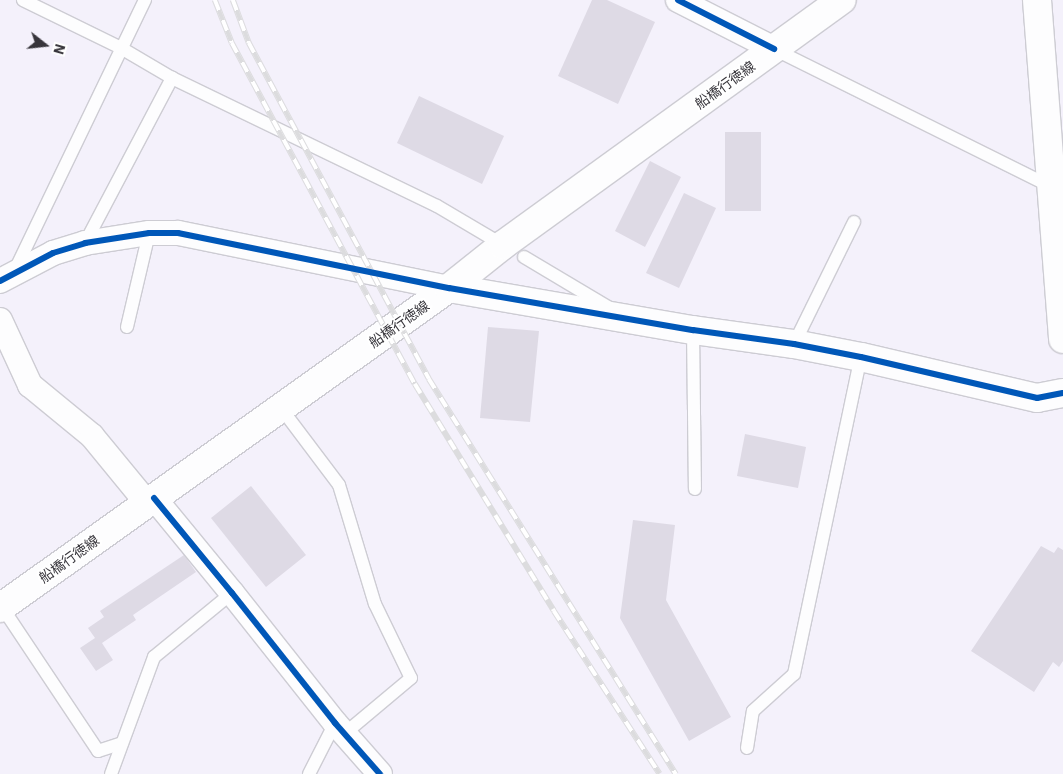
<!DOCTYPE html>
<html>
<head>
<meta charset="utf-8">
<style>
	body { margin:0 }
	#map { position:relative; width:1063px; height:774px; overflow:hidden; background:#f4f1fb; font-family:"IBM Plex Sans","Noto Sans JP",sans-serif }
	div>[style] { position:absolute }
	.building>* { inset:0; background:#dedae5 }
	.roads { filter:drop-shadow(1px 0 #cdccd3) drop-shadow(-1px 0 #cdccd3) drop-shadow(0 1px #cdccd3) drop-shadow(0 -1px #cdccd3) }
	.lane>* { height:12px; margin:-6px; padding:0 6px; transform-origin:6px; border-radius:6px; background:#fdfdfe }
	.street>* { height:24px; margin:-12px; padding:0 12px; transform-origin:12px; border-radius:12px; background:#fdfdfe }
	.secondary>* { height:28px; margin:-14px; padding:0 14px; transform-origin:14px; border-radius:14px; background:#fdfdfe }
	.rail>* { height:5.5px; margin-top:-2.75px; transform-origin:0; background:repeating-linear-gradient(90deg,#fff 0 11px,#dcdcde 0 22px); box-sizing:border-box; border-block:1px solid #dcdcde }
	.cycleway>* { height:6px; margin:-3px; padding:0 3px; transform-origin:3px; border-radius:3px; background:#0057b8 }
	span { translate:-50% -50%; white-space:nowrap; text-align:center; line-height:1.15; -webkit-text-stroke:4px #fff; paint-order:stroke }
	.street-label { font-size:14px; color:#37353b }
	.north { position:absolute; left:20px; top:20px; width:50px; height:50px; -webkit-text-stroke:4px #fff; paint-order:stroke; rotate:106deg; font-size:14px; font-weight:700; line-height:20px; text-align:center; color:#37353b }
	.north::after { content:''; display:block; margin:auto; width:18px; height:22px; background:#37353b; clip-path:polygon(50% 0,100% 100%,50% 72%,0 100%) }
</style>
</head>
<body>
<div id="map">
	<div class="building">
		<i style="clip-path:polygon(592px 0,607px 0,655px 22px,618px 104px,558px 76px)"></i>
		<i style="clip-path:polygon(419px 96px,504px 136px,482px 184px,397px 143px)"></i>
		<i style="clip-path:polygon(725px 132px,761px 132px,761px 211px,725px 211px)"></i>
		<i style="clip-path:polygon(650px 161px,681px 177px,645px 247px,615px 231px)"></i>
		<i style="clip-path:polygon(684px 193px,716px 208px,679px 288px,646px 273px)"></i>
		<i style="clip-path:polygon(488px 327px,539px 331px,530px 422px,480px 418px)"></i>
		<i style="clip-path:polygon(745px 434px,806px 447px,798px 488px,737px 476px)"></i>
		<i style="clip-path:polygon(251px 486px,306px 555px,266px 587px,211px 518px)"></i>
		<i style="clip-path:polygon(633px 520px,675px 525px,666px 600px,731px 717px,689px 741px,620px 618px)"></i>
		<i style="clip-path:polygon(1041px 546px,1054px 553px,1058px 547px,1063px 550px,1063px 661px,1059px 667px,1053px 662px,1034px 692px,971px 651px)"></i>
		<i style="clip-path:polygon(184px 555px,196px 572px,133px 615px,136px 620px,102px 643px,113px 660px,96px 671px,80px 648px,95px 638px,88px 628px,104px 617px,100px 611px)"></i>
	</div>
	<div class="roads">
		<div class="lane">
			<i style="left:23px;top:0;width:109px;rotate:26.1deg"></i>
			<i style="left:121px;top:48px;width:59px;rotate:30.5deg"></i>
			<i style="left:172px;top:78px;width:294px;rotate:25.8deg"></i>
			<i style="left:437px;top:206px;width:77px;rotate:30.6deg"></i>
			<i style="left:774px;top:49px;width:310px;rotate:26.4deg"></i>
			<i style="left:85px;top:243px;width:187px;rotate:-62.2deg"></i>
			<i style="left:524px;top:257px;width:98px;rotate:30.8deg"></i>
			<i style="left:15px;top:270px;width:300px;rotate:-64.3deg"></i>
			<i style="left:127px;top:327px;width:97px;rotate:-76.8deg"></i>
			<i style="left:693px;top:330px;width:159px;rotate:89.3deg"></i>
			<i style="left:794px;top:344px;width:136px;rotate:-63.8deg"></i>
			<i style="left:281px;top:408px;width:96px;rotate:53deg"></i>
			<i style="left:339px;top:485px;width:124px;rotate:73.2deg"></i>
			<i style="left:375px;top:604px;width:82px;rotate:64.1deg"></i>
			<i style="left:411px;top:678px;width:87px;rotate:140.1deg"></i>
			<i style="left:2px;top:607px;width:173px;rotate:56.3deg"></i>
			<i style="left:98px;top:751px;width:25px;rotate:-18deg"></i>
			<i style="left:747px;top:748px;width:37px;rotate:-81deg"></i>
			<i style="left:753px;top:711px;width:55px;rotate:-42.1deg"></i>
			<i style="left:794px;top:674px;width:324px;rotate:-78.1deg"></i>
			<i style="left:111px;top:774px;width:125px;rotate:-69.8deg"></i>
			<i style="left:154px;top:657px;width:101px;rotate:-39.4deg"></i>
			<i style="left:309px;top:774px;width:57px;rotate:-63deg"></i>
		</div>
		<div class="street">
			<i style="left:678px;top:0;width:108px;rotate:27deg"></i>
			<i style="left:0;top:281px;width:60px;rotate:-27.8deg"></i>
			<i style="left:53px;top:253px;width:34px;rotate:-17deg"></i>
			<i style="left:85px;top:243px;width:65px;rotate:-8.9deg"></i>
			<i style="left:149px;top:233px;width:29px"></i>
			<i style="left:178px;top:233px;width:277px;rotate:11.5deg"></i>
			<i style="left:0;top:320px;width:72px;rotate:65.2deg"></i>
			<i style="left:30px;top:385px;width:80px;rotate:39.4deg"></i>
			<i style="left:92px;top:436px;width:87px;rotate:50.6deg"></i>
			<i style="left:154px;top:498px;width:123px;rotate:50.6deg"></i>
			<i style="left:232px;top:593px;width:166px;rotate:51.6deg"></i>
			<i style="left:335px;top:723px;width:68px;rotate:48.6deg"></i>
		</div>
		<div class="secondary">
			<i style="left:1037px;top:0;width:340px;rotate:85.6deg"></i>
			<i style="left:449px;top:288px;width:248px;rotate:9.8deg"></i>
			<i style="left:693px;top:330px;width:102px;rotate:7.9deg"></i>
			<i style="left:794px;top:344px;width:68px;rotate:11deg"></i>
			<i style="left:861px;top:357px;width:181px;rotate:13.1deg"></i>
			<i style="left:1037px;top:398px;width:26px;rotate:-11deg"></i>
			<i style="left:0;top:608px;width:551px;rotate:-35.48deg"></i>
			<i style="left:449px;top:288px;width:69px;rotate:-38.5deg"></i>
			<i style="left:503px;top:245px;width:418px;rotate:-35.9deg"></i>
		</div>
	</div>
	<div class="rail">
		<i style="left:215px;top:0;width:46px;rotate:68.4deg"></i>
		<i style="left:232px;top:43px;width:387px;rotate:61.8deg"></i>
		<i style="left:415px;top:384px;width:266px;rotate:58.5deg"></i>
		<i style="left:554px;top:611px;width:194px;rotate:57deg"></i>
		<i style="left:233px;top:0;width:46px;rotate:69.6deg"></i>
		<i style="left:249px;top:43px;width:381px;rotate:61.8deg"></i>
		<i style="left:429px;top:379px;width:466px;rotate:58deg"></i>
	</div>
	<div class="cycleway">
		<i style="left:678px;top:0;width:108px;rotate:27deg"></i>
		<i style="left:0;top:281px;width:60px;rotate:-27.8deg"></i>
		<i style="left:53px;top:253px;width:34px;rotate:-17deg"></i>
		<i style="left:85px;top:243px;width:65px;rotate:-8.9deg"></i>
		<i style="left:149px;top:233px;width:29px"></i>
		<i style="left:178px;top:233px;width:277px;rotate:11.5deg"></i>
		<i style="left:449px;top:288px;width:248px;rotate:9.8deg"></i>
		<i style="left:693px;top:330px;width:102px;rotate:7.9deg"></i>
		<i style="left:794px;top:344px;width:68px;rotate:11deg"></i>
		<i style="left:861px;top:357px;width:181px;rotate:13.1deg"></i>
		<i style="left:1037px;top:398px;width:26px;rotate:-11deg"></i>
		<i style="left:154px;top:498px;width:123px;rotate:50.6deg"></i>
		<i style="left:232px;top:593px;width:166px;rotate:51.6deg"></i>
		<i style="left:335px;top:723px;width:68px;rotate:48.6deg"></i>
	</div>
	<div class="street-label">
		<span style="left:725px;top:85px;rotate:-36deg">船橋行徳線</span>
		<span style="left:399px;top:324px;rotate:-35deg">船橋行徳線</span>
		<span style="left:69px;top:559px;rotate:-36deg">船橋行徳線</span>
	</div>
	<div class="north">N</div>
</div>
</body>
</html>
